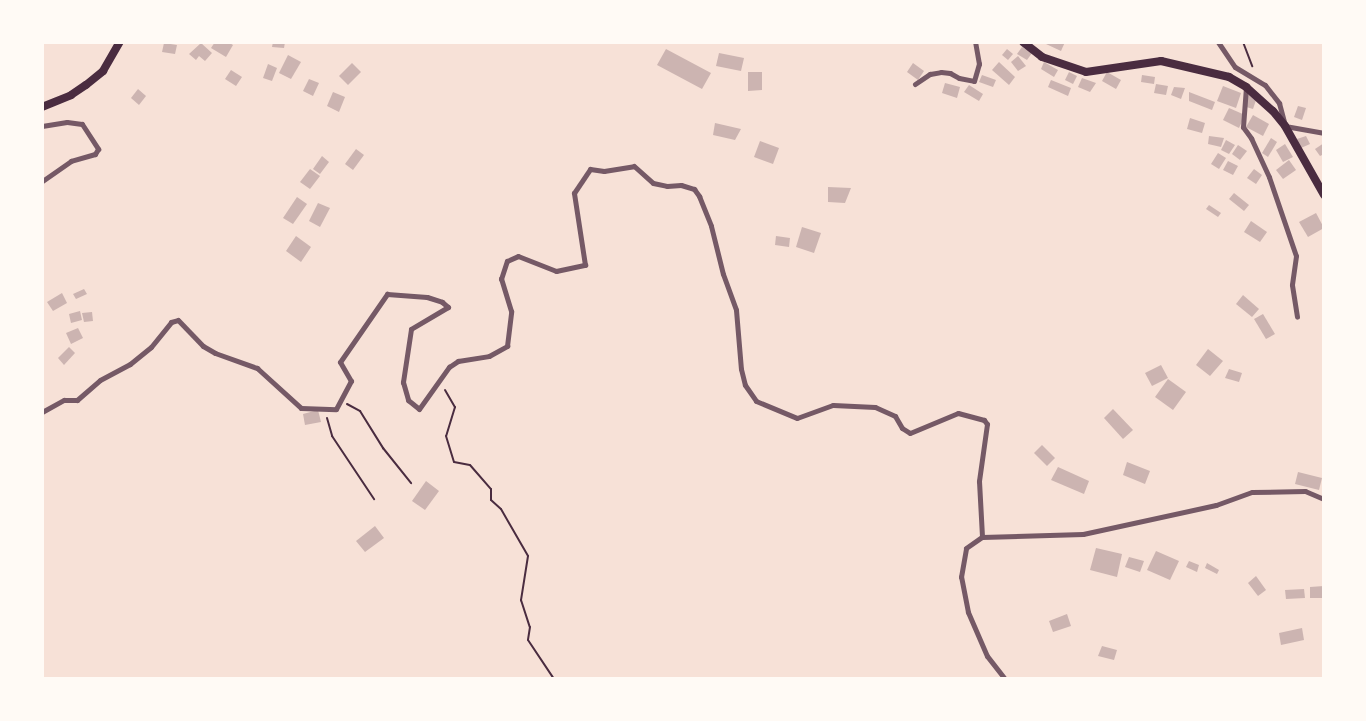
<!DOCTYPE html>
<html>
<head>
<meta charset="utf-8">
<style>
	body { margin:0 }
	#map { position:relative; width:1366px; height:721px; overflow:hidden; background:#f7e1d7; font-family:Rubik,sans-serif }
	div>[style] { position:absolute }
	.building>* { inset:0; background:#ccb4b1 }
	.path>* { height:2px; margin:-1px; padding:0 1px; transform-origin:1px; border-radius:1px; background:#4a2c40 }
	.minor>* { height:5px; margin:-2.5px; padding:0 2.5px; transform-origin:2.5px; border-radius:2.5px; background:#755966 }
	.secondary>* { height:8px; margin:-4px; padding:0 4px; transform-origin:4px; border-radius:4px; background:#4a2c40 }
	span { translate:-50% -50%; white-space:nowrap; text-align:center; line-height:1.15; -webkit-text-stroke:4.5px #fffaf5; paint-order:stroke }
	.frame { position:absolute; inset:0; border:44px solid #fffaf5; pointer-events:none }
</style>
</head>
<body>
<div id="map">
	<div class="building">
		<i style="clip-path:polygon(215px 42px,228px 42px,233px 45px,226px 57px,211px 48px)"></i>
		<i style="clip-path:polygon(273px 42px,285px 42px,284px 48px,272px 47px)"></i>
		<i style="clip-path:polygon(1047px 42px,1065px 42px,1061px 51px,1046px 44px)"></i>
		<i style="clip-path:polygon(164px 43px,177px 45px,175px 54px,162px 52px)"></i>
		<i style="clip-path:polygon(201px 43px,212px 53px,205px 61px,199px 56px,196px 60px,189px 54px)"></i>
		<i style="clip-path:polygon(1022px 47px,1032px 53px,1027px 60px,1017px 54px)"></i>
		<i style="clip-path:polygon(666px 49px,711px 73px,702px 89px,657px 65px)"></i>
		<i style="clip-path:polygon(1007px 49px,1013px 54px,1008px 60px,1002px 55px)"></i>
		<i style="clip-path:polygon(719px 53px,744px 58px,741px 71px,716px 66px)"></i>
		<i style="clip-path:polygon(288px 55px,301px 62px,291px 79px,279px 73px)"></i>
		<i style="clip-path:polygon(1018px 56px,1026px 66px,1018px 71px,1011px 62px)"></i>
		<i style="clip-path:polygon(999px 62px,1015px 77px,1009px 85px,992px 70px)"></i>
		<i style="clip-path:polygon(1044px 62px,1058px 70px,1054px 77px,1041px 69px)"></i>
		<i style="clip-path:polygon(352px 63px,361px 72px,348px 85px,339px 76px)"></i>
		<i style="clip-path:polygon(913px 63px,924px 71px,918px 80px,907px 72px)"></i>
		<i style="clip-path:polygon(268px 64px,277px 68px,272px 81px,263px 78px)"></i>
		<i style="clip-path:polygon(231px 70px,242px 77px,236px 86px,225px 79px)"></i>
		<i style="clip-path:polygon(748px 72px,762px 72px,762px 90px,748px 91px)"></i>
		<i style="clip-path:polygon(1069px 72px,1077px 76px,1073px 84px,1065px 80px)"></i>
		<i style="clip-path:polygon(1107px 72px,1121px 80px,1116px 89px,1102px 81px)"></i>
		<i style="clip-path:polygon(982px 75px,996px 80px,993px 87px,979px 82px)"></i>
		<i style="clip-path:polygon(1142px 75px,1155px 77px,1154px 84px,1141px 82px)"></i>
		<i style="clip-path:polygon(1082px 78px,1096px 83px,1090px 92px,1078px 87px)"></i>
		<i style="clip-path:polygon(309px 79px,319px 83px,313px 96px,303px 91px)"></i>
		<i style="clip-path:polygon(1051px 80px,1071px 88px,1068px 96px,1048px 87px)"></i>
		<i style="clip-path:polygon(945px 83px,960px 87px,957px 98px,942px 93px)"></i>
		<i style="clip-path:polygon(1156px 84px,1168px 86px,1166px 95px,1154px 93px)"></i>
		<i style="clip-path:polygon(969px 85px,983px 94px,979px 101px,964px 92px)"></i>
		<i style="clip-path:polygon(1223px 86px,1241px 93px,1236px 108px,1217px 101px)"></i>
		<i style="clip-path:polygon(1174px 87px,1185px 88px,1181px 99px,1171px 95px)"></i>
		<i style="clip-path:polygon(138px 89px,146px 96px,139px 105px,131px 98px)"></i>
		<i style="clip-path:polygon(333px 92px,345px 97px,339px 112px,327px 106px)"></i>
		<i style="clip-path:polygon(1189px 92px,1215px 102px,1212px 110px,1189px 101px)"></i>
		<i style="clip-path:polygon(1246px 94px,1257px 97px,1253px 109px,1243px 106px)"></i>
		<i style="clip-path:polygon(1298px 106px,1306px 108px,1302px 120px,1294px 117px)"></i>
		<i style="clip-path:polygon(1229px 108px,1245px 115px,1239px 128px,1223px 120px)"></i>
		<i style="clip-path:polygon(1253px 115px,1269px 124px,1263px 136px,1246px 127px)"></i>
		<i style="clip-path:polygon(1190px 118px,1205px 123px,1202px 133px,1187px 129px)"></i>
		<i style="clip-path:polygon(715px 123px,741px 129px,735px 140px,713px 135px)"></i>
		<i style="clip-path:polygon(1209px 136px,1224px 138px,1221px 147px,1208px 144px)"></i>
		<i style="clip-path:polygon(1306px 136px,1310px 144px,1301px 148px,1297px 139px)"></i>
		<i style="clip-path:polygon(1271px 138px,1277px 142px,1268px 157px,1262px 153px)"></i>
		<i style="clip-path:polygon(1226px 140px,1235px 145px,1229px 154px,1221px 150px)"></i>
		<i style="clip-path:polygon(760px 141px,779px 148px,773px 164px,754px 157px)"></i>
		<i style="clip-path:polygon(1324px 143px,1324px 154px,1320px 156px,1315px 149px)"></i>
		<i style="clip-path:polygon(1285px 144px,1293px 157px,1283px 162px,1276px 150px)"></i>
		<i style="clip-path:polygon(1238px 145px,1247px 151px,1240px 160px,1232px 154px)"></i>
		<i style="clip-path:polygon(356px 149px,364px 155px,353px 170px,345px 164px)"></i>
		<i style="clip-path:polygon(1218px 153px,1226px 158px,1219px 169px,1211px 164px)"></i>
		<i style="clip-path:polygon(322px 156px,329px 162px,320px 174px,313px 169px)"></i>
		<i style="clip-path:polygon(1289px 160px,1296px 170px,1283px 179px,1276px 170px)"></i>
		<i style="clip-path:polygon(1228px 161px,1238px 166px,1233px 175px,1223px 170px)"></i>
		<i style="clip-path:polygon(310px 169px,320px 176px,310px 189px,300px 182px)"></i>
		<i style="clip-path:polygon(1254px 169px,1262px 175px,1256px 184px,1247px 178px)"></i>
		<i style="clip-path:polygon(828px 187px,851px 188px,845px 203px,828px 202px)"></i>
		<i style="clip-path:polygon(1234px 193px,1249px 205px,1244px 211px,1229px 199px)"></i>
		<i style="clip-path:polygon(297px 197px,307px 204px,293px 224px,283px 218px)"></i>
		<i style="clip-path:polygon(318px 203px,330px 208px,320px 227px,309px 221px)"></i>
		<i style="clip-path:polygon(1209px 205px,1221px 213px,1218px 217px,1206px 209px)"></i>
		<i style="clip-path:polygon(1316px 213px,1324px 228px,1308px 237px,1299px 222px)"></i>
		<i style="clip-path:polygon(1251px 221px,1267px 232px,1260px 242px,1244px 232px)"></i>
		<i style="clip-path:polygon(802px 227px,821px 233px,814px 253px,796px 247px)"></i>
		<i style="clip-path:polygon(296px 236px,311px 247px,301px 262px,286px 251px)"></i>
		<i style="clip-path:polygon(776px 236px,790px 238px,789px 247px,775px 245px)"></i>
		<i style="clip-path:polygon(84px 289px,87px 294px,76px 299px,73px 294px)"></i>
		<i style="clip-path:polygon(62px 293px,67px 303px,53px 311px,47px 302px)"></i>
		<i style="clip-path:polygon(1243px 295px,1259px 309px,1252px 317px,1236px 304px)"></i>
		<i style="clip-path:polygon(80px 311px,82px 320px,71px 323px,69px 314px)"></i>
		<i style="clip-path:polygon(92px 312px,93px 321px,84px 322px,82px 313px)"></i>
		<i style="clip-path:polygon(1263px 314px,1275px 334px,1266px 339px,1254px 319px)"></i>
		<i style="clip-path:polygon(78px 328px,83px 338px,71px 344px,66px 333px)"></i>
		<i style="clip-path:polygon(69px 347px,75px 353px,64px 365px,58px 358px)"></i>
		<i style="clip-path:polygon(1208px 349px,1223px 361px,1210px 376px,1196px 365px)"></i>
		<i style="clip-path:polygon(1161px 365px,1168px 378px,1152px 386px,1145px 373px)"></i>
		<i style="clip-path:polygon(1229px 369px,1242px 373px,1239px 382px,1225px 378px)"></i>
		<i style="clip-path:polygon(1168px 379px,1186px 392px,1173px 410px,1155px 397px)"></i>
		<i style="clip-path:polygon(1113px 409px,1133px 430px,1123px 439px,1104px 418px)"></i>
		<i style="clip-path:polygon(318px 410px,321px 422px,305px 425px,303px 414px)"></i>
		<i style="clip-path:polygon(1042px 445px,1055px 458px,1047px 466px,1034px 453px)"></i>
		<i style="clip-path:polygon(1127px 462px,1150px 471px,1145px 484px,1123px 475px)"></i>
		<i style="clip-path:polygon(1058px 467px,1089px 481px,1084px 494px,1051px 480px)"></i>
		<i style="clip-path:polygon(1298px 472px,1322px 478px,1319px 490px,1295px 484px)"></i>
		<i style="clip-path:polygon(426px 481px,439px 491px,425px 510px,412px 501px)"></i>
		<i style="clip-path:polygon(375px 526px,384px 538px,365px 552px,356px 541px)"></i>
		<i style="clip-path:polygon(1096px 548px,1122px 554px,1117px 577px,1090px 570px)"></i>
		<i style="clip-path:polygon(1156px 551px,1179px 561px,1170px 580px,1147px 570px)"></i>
		<i style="clip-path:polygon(1129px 557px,1144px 561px,1140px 572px,1125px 567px)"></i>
		<i style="clip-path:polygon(1189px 561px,1199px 565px,1197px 572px,1186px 567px)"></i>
		<i style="clip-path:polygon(1207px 563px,1219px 570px,1217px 574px,1205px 568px)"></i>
		<i style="clip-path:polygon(1256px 576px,1266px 590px,1258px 596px,1248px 583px)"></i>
		<i style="clip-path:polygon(1324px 586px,1324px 598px,1310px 598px,1310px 587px)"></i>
		<i style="clip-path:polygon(1304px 589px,1305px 598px,1286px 599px,1285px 590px)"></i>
		<i style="clip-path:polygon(1067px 614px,1071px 626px,1053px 632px,1049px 621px)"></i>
		<i style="clip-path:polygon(1302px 628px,1304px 640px,1281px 645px,1279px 633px)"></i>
		<i style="clip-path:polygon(1102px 646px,1117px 650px,1114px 660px,1098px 656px)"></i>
	</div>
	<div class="path">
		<i style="left:1243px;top:42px;width:26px;rotate:69deg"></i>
		<i style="left:445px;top:390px;width:20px;rotate:60deg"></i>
		<i style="left:455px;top:407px;width:30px;rotate:107deg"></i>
		<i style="left:446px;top:436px;width:27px;rotate:73deg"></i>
		<i style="left:454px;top:462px;width:16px;rotate:11deg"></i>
		<i style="left:470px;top:465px;width:32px;rotate:49deg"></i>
		<i style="left:491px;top:489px;width:11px;rotate:90deg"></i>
		<i style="left:491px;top:500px;width:13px;rotate:42deg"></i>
		<i style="left:501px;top:509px;width:54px;rotate:60.1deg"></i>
		<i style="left:528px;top:556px;width:45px;rotate:99deg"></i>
		<i style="left:521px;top:600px;width:28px;rotate:72deg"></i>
		<i style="left:530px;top:627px;width:13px;rotate:99deg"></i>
		<i style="left:528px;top:640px;width:47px;rotate:56.3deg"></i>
		<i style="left:347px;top:404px;width:15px;rotate:28deg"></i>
		<i style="left:360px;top:411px;width:44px;rotate:58.1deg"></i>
		<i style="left:383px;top:448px;width:45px;rotate:51.3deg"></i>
		<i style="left:327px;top:418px;width:19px;rotate:74deg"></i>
		<i style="left:332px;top:436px;width:76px;rotate:56.3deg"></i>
	</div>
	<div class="minor">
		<i style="left:1218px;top:42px;width:30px;rotate:56deg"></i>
		<i style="left:1235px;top:67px;width:35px;rotate:31deg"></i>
		<i style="left:1265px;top:85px;width:23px;rotate:52deg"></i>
		<i style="left:1279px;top:103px;width:24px;rotate:75deg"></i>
		<i style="left:1285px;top:126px;width:40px;rotate:10deg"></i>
		<i style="left:915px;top:84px;width:18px;rotate:-34deg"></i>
		<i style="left:930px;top:74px;width:11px;rotate:-10deg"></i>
		<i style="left:941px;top:72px;width:9px;rotate:6deg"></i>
		<i style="left:950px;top:73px;width:10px;rotate:29deg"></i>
		<i style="left:959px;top:78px;width:15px;rotate:11deg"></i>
		<i style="left:974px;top:81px;width:18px;rotate:-74deg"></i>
		<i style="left:979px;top:64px;width:22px;rotate:-100deg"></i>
		<i style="left:1246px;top:87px;width:40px;rotate:94.3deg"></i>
		<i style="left:1243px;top:127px;width:14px;rotate:54deg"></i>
		<i style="left:1251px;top:138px;width:43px;rotate:65.2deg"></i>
		<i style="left:1269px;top:177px;width:83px;rotate:71.1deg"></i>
		<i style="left:1296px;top:256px;width:29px;rotate:98deg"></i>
		<i style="left:1292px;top:285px;width:32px;rotate:81deg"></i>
		<i style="left:42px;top:126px;width:25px;rotate:-9deg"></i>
		<i style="left:67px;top:122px;width:15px;rotate:8deg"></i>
		<i style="left:82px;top:124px;width:30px;rotate:57deg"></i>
		<i style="left:98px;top:149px;width:6px;rotate:121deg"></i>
		<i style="left:95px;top:154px;width:25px;rotate:164deg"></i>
		<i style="left:71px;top:161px;width:35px;rotate:145deg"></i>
		<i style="left:42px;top:412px;width:25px;rotate:-29deg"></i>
		<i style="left:64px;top:400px;width:13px"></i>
		<i style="left:77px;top:400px;width:30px;rotate:-41deg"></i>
		<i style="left:100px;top:380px;width:34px;rotate:-28deg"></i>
		<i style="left:130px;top:364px;width:27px;rotate:-39deg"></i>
		<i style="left:151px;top:347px;width:32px;rotate:-51deg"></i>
		<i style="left:171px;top:322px;width:7px;rotate:-16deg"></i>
		<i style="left:178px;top:320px;width:36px;rotate:46deg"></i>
		<i style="left:203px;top:346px;width:14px;rotate:30deg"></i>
		<i style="left:215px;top:353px;width:45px;rotate:19.7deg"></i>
		<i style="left:257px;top:368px;width:59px;rotate:42.3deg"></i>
		<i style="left:301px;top:408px;width:35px;rotate:2deg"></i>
		<i style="left:336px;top:409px;width:32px;rotate:-62deg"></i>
		<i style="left:351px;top:381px;width:22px;rotate:-120deg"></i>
		<i style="left:340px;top:362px;width:83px;rotate:-55.3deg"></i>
		<i style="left:387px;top:294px;width:40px;rotate:4.3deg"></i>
		<i style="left:427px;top:297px;width:16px;rotate:18deg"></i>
		<i style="left:442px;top:302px;width:8px;rotate:40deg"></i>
		<i style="left:448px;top:307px;width:43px;rotate:149.3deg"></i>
		<i style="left:411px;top:329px;width:54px;rotate:98.6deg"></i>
		<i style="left:403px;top:382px;width:19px;rotate:74deg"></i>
		<i style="left:408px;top:400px;width:14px;rotate:39deg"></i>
		<i style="left:419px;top:409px;width:52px;rotate:-54.5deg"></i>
		<i style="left:449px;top:367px;width:11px;rotate:-34deg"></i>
		<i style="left:458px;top:361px;width:31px;rotate:-9deg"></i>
		<i style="left:489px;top:356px;width:21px;rotate:-29deg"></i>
		<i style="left:507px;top:346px;width:35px;rotate:-83deg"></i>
		<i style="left:511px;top:311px;width:34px;rotate:-107deg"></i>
		<i style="left:501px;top:279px;width:19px;rotate:-72deg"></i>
		<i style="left:507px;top:261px;width:12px;rotate:-24deg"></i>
		<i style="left:518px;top:256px;width:41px;rotate:21.5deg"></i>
		<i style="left:556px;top:271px;width:30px;rotate:-12deg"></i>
		<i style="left:585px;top:265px;width:73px;rotate:-98.7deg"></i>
		<i style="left:574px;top:193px;width:29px;rotate:-56deg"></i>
		<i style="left:590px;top:169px;width:14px;rotate:8deg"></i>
		<i style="left:604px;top:171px;width:30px;rotate:-9deg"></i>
		<i style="left:634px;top:166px;width:25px;rotate:42deg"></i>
		<i style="left:653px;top:183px;width:14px;rotate:12deg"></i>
		<i style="left:667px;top:186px;width:14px;rotate:-4deg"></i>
		<i style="left:681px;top:185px;width:14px;rotate:17deg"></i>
		<i style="left:694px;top:189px;width:9px;rotate:54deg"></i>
		<i style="left:699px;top:196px;width:32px;rotate:68deg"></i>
		<i style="left:711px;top:226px;width:49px;rotate:76deg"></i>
		<i style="left:723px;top:274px;width:38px;rotate:70deg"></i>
		<i style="left:736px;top:310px;width:59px;rotate:85.2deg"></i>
		<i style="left:741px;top:369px;width:16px;rotate:76deg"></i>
		<i style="left:745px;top:385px;width:19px;rotate:55deg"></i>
		<i style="left:756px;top:401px;width:44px;rotate:22.5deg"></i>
		<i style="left:797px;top:418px;width:38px;rotate:-20deg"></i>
		<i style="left:833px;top:405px;width:42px;rotate:2.7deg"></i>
		<i style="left:875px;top:407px;width:22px;rotate:24deg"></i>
		<i style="left:895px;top:416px;width:14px;rotate:60deg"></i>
		<i style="left:902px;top:428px;width:9px;rotate:32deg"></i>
		<i style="left:910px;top:433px;width:52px;rotate:-22.6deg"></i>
		<i style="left:958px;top:413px;width:27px;rotate:15deg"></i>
		<i style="left:984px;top:420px;width:5px;rotate:53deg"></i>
		<i style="left:987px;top:424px;width:58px;rotate:98deg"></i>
		<i style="left:979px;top:481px;width:56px;rotate:86.9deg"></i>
		<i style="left:1005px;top:679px;width:29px;rotate:-128deg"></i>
		<i style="left:987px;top:656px;width:48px;rotate:-113.4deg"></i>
		<i style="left:968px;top:612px;width:36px;rotate:-101deg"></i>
		<i style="left:961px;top:577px;width:29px;rotate:-80deg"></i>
		<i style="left:966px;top:548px;width:19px;rotate:-35deg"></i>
		<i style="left:982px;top:537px;width:101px;rotate:-1.7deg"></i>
		<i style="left:1083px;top:534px;width:136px;rotate:-12.3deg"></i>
		<i style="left:1216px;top:505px;width:38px;rotate:-20deg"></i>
		<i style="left:1252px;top:492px;width:53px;rotate:-1.1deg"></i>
		<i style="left:1305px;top:491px;width:21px;rotate:23deg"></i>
	</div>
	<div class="secondary">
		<i style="left:1023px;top:42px;width:24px;rotate:38deg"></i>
		<i style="left:1042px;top:57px;width:46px;rotate:18.8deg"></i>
		<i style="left:1086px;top:72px;width:76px;rotate:-8.3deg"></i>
		<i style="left:1161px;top:61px;width:70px;rotate:13.2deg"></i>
		<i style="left:1229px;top:77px;width:20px;rotate:30deg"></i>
		<i style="left:1246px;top:87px;width:36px;rotate:42deg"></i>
		<i style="left:1273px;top:111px;width:19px;rotate:51deg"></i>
		<i style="left:1285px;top:126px;width:79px;rotate:60.5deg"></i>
		<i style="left:42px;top:107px;width:31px;rotate:-22deg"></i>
		<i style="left:71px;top:95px;width:18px;rotate:-34deg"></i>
		<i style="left:86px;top:85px;width:22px;rotate:-39deg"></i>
		<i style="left:103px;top:71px;width:34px;rotate:-60deg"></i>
	</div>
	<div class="frame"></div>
</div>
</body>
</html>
